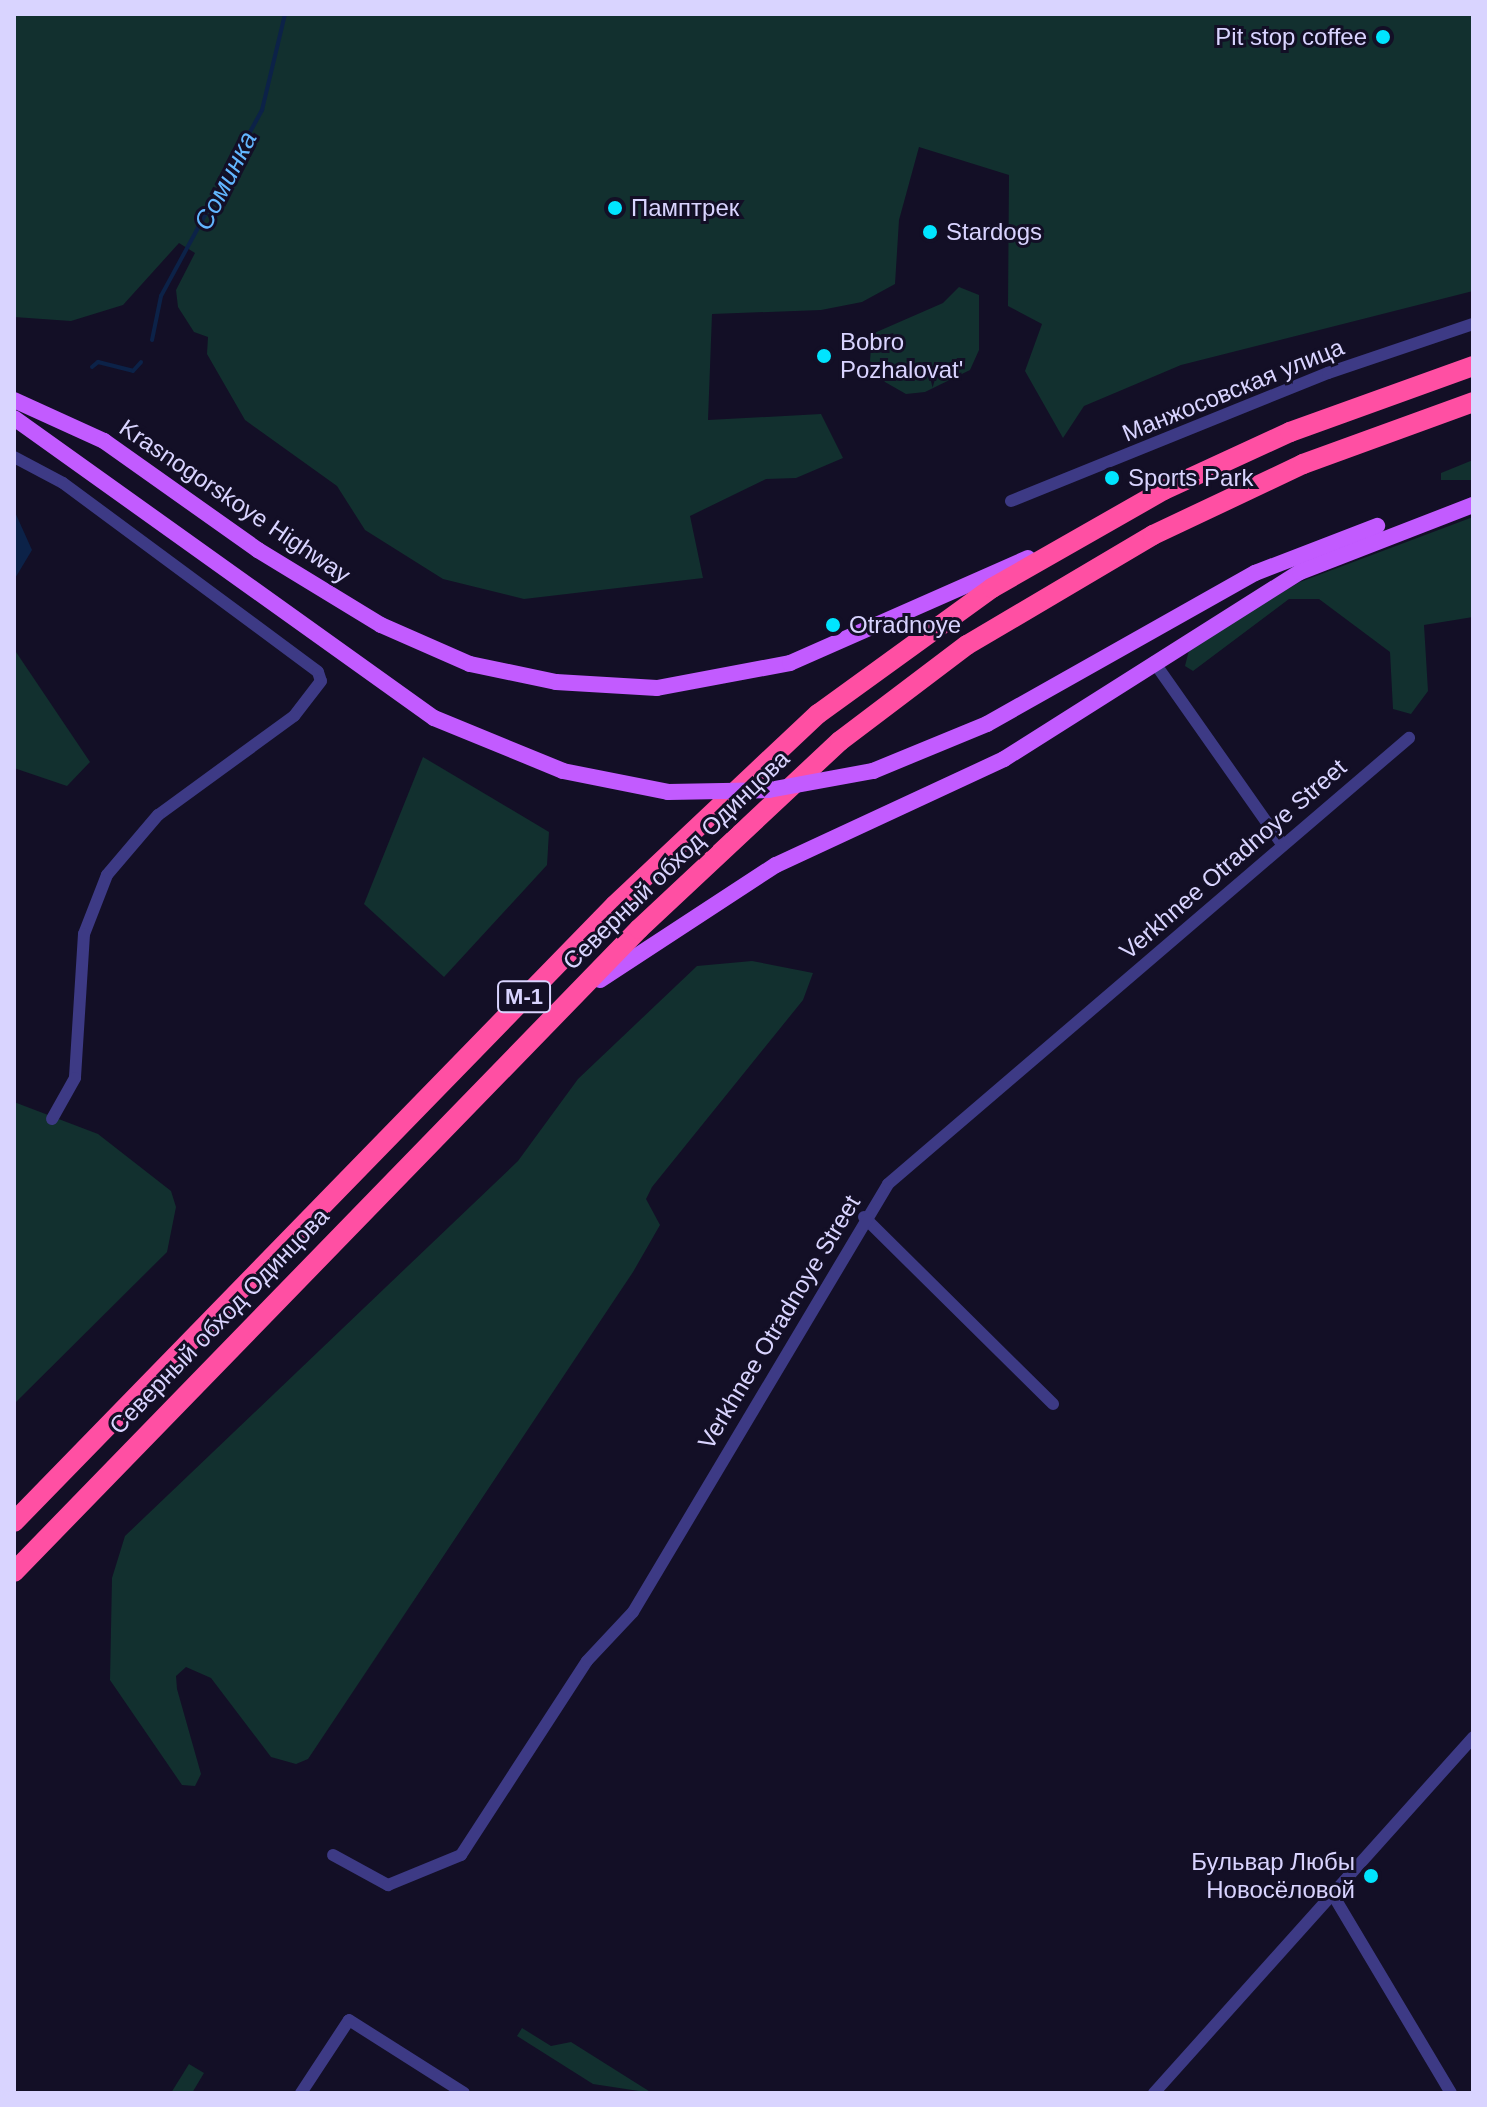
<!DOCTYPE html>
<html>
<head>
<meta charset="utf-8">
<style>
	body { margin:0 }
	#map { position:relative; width:1487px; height:2107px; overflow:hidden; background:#130f26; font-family:Helvetica,sans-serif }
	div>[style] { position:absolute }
	.green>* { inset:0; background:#12302f }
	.water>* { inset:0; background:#0c2248 }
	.stream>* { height:4px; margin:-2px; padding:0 2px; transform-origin:2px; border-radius:2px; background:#0c2248 }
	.minor>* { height:12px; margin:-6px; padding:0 6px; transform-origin:6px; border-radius:6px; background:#3d3a85 }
	.major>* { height:16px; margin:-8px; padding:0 8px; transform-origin:8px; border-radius:8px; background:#c25bff }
	.highway>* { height:20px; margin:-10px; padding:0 10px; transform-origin:10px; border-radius:10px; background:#ff4fa3 }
	.major-bridge>* { height:16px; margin:-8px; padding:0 8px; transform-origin:8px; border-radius:8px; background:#c25bff }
	.dots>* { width:22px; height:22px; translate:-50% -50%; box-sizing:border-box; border:4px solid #130f26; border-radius:50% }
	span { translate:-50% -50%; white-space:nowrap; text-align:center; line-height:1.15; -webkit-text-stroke:6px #130f26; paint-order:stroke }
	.shield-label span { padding:2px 6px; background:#130f26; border:2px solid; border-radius:6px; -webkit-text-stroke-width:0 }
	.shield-label { font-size:22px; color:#d9d4ff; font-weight:700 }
	.poi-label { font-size:24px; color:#d9d4ff }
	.right { translate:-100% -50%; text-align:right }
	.left { translate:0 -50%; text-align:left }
	.street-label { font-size:24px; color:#d9d4ff }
	.water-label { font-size:26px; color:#62b6ff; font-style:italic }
	.frame { position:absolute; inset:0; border:16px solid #d9d4ff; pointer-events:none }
</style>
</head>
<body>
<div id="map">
	<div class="green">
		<i style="clip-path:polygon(14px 14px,1473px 14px,1473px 291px,1181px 365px,1084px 406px,1063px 438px,1025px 371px,1042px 324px,1008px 306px,1009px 175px,919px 147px,899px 220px,895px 284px,862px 302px,821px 310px,712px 314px,708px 420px,821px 414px,843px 458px,796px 478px,766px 479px,690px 516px,703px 578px,524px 599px,443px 579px,365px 530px,337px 486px,245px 420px,207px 354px,208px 337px,194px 332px,178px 307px,176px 290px,195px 253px,179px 243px,123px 305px,71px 321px,14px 317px)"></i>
		<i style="clip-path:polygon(959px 287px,979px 295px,979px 350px,970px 370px,925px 392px,906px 394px,885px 382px,870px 361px,872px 334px,943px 303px)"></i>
		<i style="clip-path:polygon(1473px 460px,1473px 480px,1441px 480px,1441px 473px)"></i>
		<i style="clip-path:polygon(1473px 517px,1473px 617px,1424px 625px,1428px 691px,1411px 714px,1393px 709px,1390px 652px,1319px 599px,1289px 599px,1193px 671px,1185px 666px,1190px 646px,1300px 582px)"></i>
		<i style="clip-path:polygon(14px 649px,90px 762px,67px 786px,14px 768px)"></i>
		<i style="clip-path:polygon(423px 757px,549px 832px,547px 865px,444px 977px,364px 904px)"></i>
		<i style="clip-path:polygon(752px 961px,813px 973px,803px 1000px,652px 1187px,646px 1199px,660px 1225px,633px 1272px,308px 1759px,296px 1764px,271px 1757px,211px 1678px,186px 1667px,176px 1676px,177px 1689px,201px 1774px,195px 1786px,182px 1785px,110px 1680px,112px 1578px,125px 1536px,518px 1161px,578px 1079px,697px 966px)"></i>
		<i style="clip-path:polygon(14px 1102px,98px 1134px,171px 1191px,176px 1207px,167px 1252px,14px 1404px)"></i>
		<i style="clip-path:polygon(522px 2028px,551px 2046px,571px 2042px,652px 2093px,593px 2084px,517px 2036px)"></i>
		<i style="clip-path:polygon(189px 2064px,204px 2073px,192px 2093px,171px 2093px)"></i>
	</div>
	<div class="water">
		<i style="clip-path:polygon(14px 510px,32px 550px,14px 580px)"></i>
	</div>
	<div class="stream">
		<i style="left:152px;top:340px;width:45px;rotate:-78.4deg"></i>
		<i style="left:161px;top:296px;width:212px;rotate:-61.5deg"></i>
		<i style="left:262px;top:110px;width:99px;rotate:-76.5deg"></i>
		<i style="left:92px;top:367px;width:8px;rotate:-40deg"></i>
		<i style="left:98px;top:362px;width:36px;rotate:14deg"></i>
		<i style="left:133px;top:371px;width:12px;rotate:-48deg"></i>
	</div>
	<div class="minor">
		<i style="left:14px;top:457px;width:55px;rotate:28deg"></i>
		<i style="left:63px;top:483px;width:317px;rotate:36.5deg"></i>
		<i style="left:318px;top:672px;width:9px;rotate:72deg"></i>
		<i style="left:321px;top:681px;width:44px;rotate:127.6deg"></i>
		<i style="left:294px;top:716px;width:168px;rotate:143.9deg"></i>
		<i style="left:158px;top:815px;width:79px;rotate:130.4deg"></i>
		<i style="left:107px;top:875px;width:63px;rotate:111.3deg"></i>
		<i style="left:84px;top:934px;width:144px;rotate:93.6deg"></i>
		<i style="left:75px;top:1078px;width:47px;rotate:119.3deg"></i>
		<i style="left:1011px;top:501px;width:342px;rotate:-22deg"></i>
		<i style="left:1328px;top:373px;width:153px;rotate:-18.7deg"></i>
		<i style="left:1154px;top:662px;width:223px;rotate:54.9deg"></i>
		<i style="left:864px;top:1217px;width:266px;rotate:44.7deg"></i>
		<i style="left:333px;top:1855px;width:63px;rotate:28.6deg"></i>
		<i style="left:388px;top:1885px;width:79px;rotate:-22.3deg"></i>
		<i style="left:461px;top:1855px;width:231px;rotate:-57deg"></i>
		<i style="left:587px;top:1661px;width:67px;rotate:-46.8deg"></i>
		<i style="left:633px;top:1612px;width:498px;rotate:-59.2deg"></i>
		<i style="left:888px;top:1184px;width:686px;rotate:-40.57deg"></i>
		<i style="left:1333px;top:1895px;width:230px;rotate:59.2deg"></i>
		<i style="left:301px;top:2093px;width:87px;rotate:-56.7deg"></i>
		<i style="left:349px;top:2020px;width:136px;rotate:32.4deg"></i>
		<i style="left:1154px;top:2093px;width:478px;rotate:-48.1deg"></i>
	</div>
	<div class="major">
		<i style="left:14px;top:400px;width:99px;rotate:24.5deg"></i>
		<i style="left:104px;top:441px;width:189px;rotate:35.3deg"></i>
		<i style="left:258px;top:550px;width:144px;rotate:31.4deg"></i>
		<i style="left:381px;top:625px;width:97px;rotate:23.7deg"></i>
		<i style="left:470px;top:664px;width:88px;rotate:11.8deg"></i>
		<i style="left:556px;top:682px;width:101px;rotate:3.4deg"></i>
		<i style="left:657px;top:688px;width:135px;rotate:-10.6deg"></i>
		<i style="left:790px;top:663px;width:260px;rotate:-23.8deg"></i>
		<i style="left:14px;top:418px;width:516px;rotate:35.54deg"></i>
		<i style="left:434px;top:718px;width:139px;rotate:22.3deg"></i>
		<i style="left:563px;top:771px;width:107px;rotate:11.3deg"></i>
		<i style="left:873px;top:771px;width:123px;rotate:-22.4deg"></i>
		<i style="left:987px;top:724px;width:308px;rotate:-29.4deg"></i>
		<i style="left:1255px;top:573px;width:131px;rotate:-21.1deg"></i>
		<i style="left:600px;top:980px;width:210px;rotate:-33.2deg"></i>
		<i style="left:776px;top:865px;width:251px;rotate:-24.9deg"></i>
		<i style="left:1004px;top:759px;width:350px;rotate:-32.3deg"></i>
		<i style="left:1300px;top:572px;width:186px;rotate:-21.2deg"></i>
	</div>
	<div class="highway">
		<i style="left:14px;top:1522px;width:861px;rotate:-45.75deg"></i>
		<i style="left:615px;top:905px;width:279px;rotate:-43.3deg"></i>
		<i style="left:818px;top:714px;width:215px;rotate:-35.9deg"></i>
		<i style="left:992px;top:588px;width:198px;rotate:-29.7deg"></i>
		<i style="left:1164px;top:490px;width:139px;rotate:-24.7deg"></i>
		<i style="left:1290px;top:432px;width:195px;rotate:-19.8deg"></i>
		<i style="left:14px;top:1572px;width:897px;rotate:-45.81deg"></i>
		<i style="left:639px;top:929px;width:275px;rotate:-43.1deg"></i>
		<i style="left:840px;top:741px;width:159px;rotate:-37.1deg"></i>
		<i style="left:967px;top:645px;width:216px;rotate:-30.6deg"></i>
		<i style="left:1153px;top:535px;width:166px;rotate:-25.3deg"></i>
		<i style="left:1303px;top:464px;width:181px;rotate:-20deg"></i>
	</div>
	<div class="major-bridge">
		<i style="left:668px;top:792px;width:101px;rotate:-1.1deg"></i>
		<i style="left:769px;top:790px;width:106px;rotate:-10.4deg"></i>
	</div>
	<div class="dots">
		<i style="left:1383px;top:37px;background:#00e5ff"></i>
		<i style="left:615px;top:208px;background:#00e5ff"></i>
		<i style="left:930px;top:232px;background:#00e5ff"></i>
		<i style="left:824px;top:356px;background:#00e5ff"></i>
		<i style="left:1112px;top:478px;background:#00e5ff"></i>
		<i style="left:833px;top:625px;background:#00e5ff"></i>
		<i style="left:1371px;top:1876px;background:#00e5ff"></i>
	</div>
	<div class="shield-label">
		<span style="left:524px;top:997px">М-1</span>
	</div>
	<div class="poi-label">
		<span class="right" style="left:1367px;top:37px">Pit stop coffee</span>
		<span class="left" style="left:631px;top:208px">Памптрек</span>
		<span class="left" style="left:946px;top:232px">Stardogs</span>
		<span class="left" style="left:840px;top:356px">Bobro<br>Pozhalovat'</span>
		<span class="left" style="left:1128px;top:478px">Sports Park</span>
		<span class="left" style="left:849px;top:625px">Otradnoye</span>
		<span class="right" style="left:1355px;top:1876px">Бульвар Любы<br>Новосёловой</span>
	</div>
	<div class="street-label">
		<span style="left:1233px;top:390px;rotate:-22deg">Манжосовская улица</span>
		<span style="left:235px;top:501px;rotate:34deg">Krasnogorskoye Highway</span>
		<span style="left:1233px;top:859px;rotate:-41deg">Verkhnee Otradnoye Street</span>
		<span style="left:676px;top:860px;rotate:-44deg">Северный обход Одинцова</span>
		<span style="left:219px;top:1321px;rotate:-46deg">Северный обход Одинцова</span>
		<span style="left:779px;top:1322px;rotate:-59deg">Verkhnee Otradnoye Street</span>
	</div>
	<div class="water-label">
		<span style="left:226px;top:181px;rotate:-63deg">Соминка</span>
	</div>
	<div class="frame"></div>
</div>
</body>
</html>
